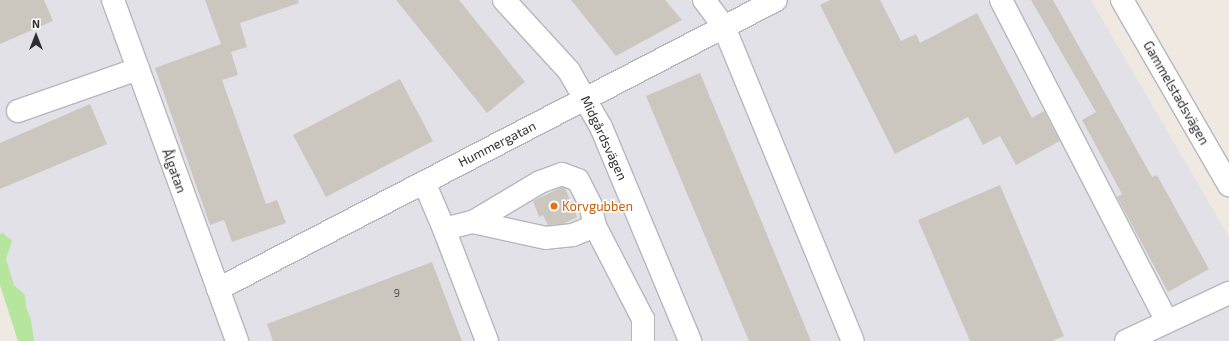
<!DOCTYPE html>
<html>
<head>
<meta charset="utf-8">
<style>
	body { margin:0 }
	#map { position:relative; width:1229px; height:341px; overflow:hidden; background:#efe9e1; font-family:"Exo 2",sans-serif }
	div>[style] { position:absolute }
	.industrial>* { inset:0; background:#e3e1e8 }
	.green>* { inset:0; background:#b6e59e }
	.building>* { inset:0; background:#cbc7bf }
	.roads { filter:drop-shadow(1px 0 #b4b7c1) drop-shadow(-1px 0 #b4b7c1) drop-shadow(0 1px #b4b7c1) drop-shadow(0 -1px #b4b7c1) }
	.minor>* { height:22px; margin:-11px; padding:0 11px; transform-origin:11px; border-radius:11px; background:#fff }
	.dots>* { width:11px; height:11px; translate:-50% -50%; box-sizing:border-box; border:2px solid #fff; border-radius:50% }
	span { translate:-50% -50%; white-space:nowrap; text-align:center; line-height:1.15; -webkit-text-stroke:3px #fff; paint-order:stroke }
	.number-label { font-size:11px; color:#555452 }
	.number-label span { -webkit-text-stroke-width:0 }
	.street-label { font-size:13px; color:#2e2e2e }
	.food-label { font-size:13px; color:#c56008 }
	.left { translate:0 -50%; text-align:left }
	.north { position:absolute; left:16px; top:16px; width:40px; height:40px; -webkit-text-stroke:3px #fff; paint-order:stroke; rotate:0deg; font-size:11px; font-weight:700; line-height:16px; text-align:center; color:#2e2e2e }
	.north::after { content:''; display:block; margin:auto; width:14px; height:18px; background:#2e2e2e; clip-path:polygon(50% 0,100% 100%,50% 72%,0 100%) }
</style>
</head>
<body>
<div id="map">
	<div class="industrial">
		<i style="clip-path:polygon(0 0,1091px 0,1229px 237px,1229px 341px,29px 341px,0 261px)"></i>
	</div>
	<div class="green">
		<i style="clip-path:polygon(3px 233px,12px 241px,6px 259px,14px 285px,25px 295px,26px 307px,31px 320px,34px 341px,18px 341px,0 285px,0 234px)"></i>
	</div>
	<div class="building">
		<i style="clip-path:polygon(0 0,44px 0,53px 21px,0 44px)"></i>
		<i style="clip-path:polygon(205px 0,298px 0,299px 3px,240px 23px,247px 47px,231px 52px,238px 75px,222px 80px,266px 204px,277px 200px,286px 223px,232px 242px,224px 220px,210px 225px,155px 68px,221px 44px)"></i>
		<i style="clip-path:polygon(396px 0,459px 0,525px 82px,487px 113px)"></i>
		<i style="clip-path:polygon(571px 0,665px 0,682px 20px,616px 56px)"></i>
		<i style="clip-path:polygon(830px 0,880px 0,901px 41px,916px 34px,920px 43px,977px 13px,1032px 118px,1044px 111px,1060px 141px,1016px 165px,1000px 136px,983px 145px,968px 117px,895px 154px,820px 5px)"></i>
		<i style="clip-path:polygon(1031px 0,1053px 0,1152px 177px,1157px 175px,1209px 269px,1168px 292px,1117px 197px,1122px 194px,1082px 120px,1096px 112px)"></i>
		<i style="clip-path:polygon(700px 73px,811px 341px,749px 341px,646px 96px)"></i>
		<i style="clip-path:polygon(400px 79px,433px 141px,326px 197px,293px 135px)"></i>
		<i style="clip-path:polygon(90px 104px,107px 144px,0 189px,0 143px)"></i>
		<i style="clip-path:polygon(1000px 185px,1064px 336px,1052px 341px,970px 341px,918px 220px)"></i>
		<i style="clip-path:polygon(562px 187px,565px 188px,577px 217px,563px 224px,548px 225px,543px 215px,539px 217px,533px 201px)"></i>
		<i style="clip-path:polygon(432px 262px,462px 341px,273px 341px,267px 324px)"></i>
	</div>
	<div class="roads">
		<div class="minor">
			<i style="left:113px;top:0;width:363px;rotate:70deg"></i>
			<i style="left:504px;top:0;width:96px;rotate:47.5deg"></i>
			<i style="left:569px;top:71px;width:64px;rotate:60.3deg"></i>
			<i style="left:601px;top:127px;width:232px;rotate:67.4deg"></i>
			<i style="left:704px;top:0;width:34px;rotate:53deg"></i>
			<i style="left:724px;top:27px;width:339px;rotate:67.7deg"></i>
			<i style="left:1001px;top:0;width:362px;rotate:62.7deg"></i>
			<i style="left:1122px;top:0;width:214px;rotate:60deg"></i>
			<i style="left:18px;top:111px;width:127px;rotate:-19.3deg"></i>
			<i style="left:424px;top:182px;width:51px;rotate:66.9deg"></i>
			<i style="left:444px;top:229px;width:30px;rotate:-14deg"></i>
			<i style="left:473px;top:222px;width:78px;rotate:-30.8deg"></i>
			<i style="left:540px;top:182px;width:23px;rotate:-20deg"></i>
			<i style="left:562px;top:174px;width:17px;rotate:21deg"></i>
			<i style="left:578px;top:180px;width:27px;rotate:63deg"></i>
			<i style="left:590px;top:204px;width:23px;rotate:77deg"></i>
			<i style="left:595px;top:226px;width:24px;rotate:158deg"></i>
			<i style="left:573px;top:235px;width:27px;rotate:174deg"></i>
			<i style="left:546px;top:238px;width:75px;rotate:-167.6deg"></i>
			<i style="left:595px;top:226px;width:105px;rotate:62.7deg"></i>
			<i style="left:643px;top:319px;width:22px;rotate:90deg"></i>
			<i style="left:444px;top:229px;width:120px;rotate:69deg"></i>
			<i style="left:218px;top:289px;width:628px;rotate:-27.38deg"></i>
			<i style="left:1126px;top:341px;width:114px;rotate:-25deg"></i>
		</div>
	</div>
	<div class="dots">
		<i style="left:554px;top:206px;background:#e8710a"></i>
	</div>
	<div class="number-label">
		<span style="left:397px;top:293px">9</span>
	</div>
	<div class="street-label">
		<span style="left:1176px;top:93px;rotate:60deg">Gammelstadsvägen</span>
		<span style="left:604px;top:138px;rotate:65deg">Midgårdsvägen</span>
		<span style="left:497px;top:144px;rotate:-27deg">Hummergatan</span>
		<span style="left:174px;top:171px;rotate:70deg">Ålgatan</span>
	</div>
	<div class="food-label">
		<span class="left" style="left:562px;top:206px">Korvgubben</span>
	</div>
	<div class="north">N</div>
</div>
</body>
</html>
